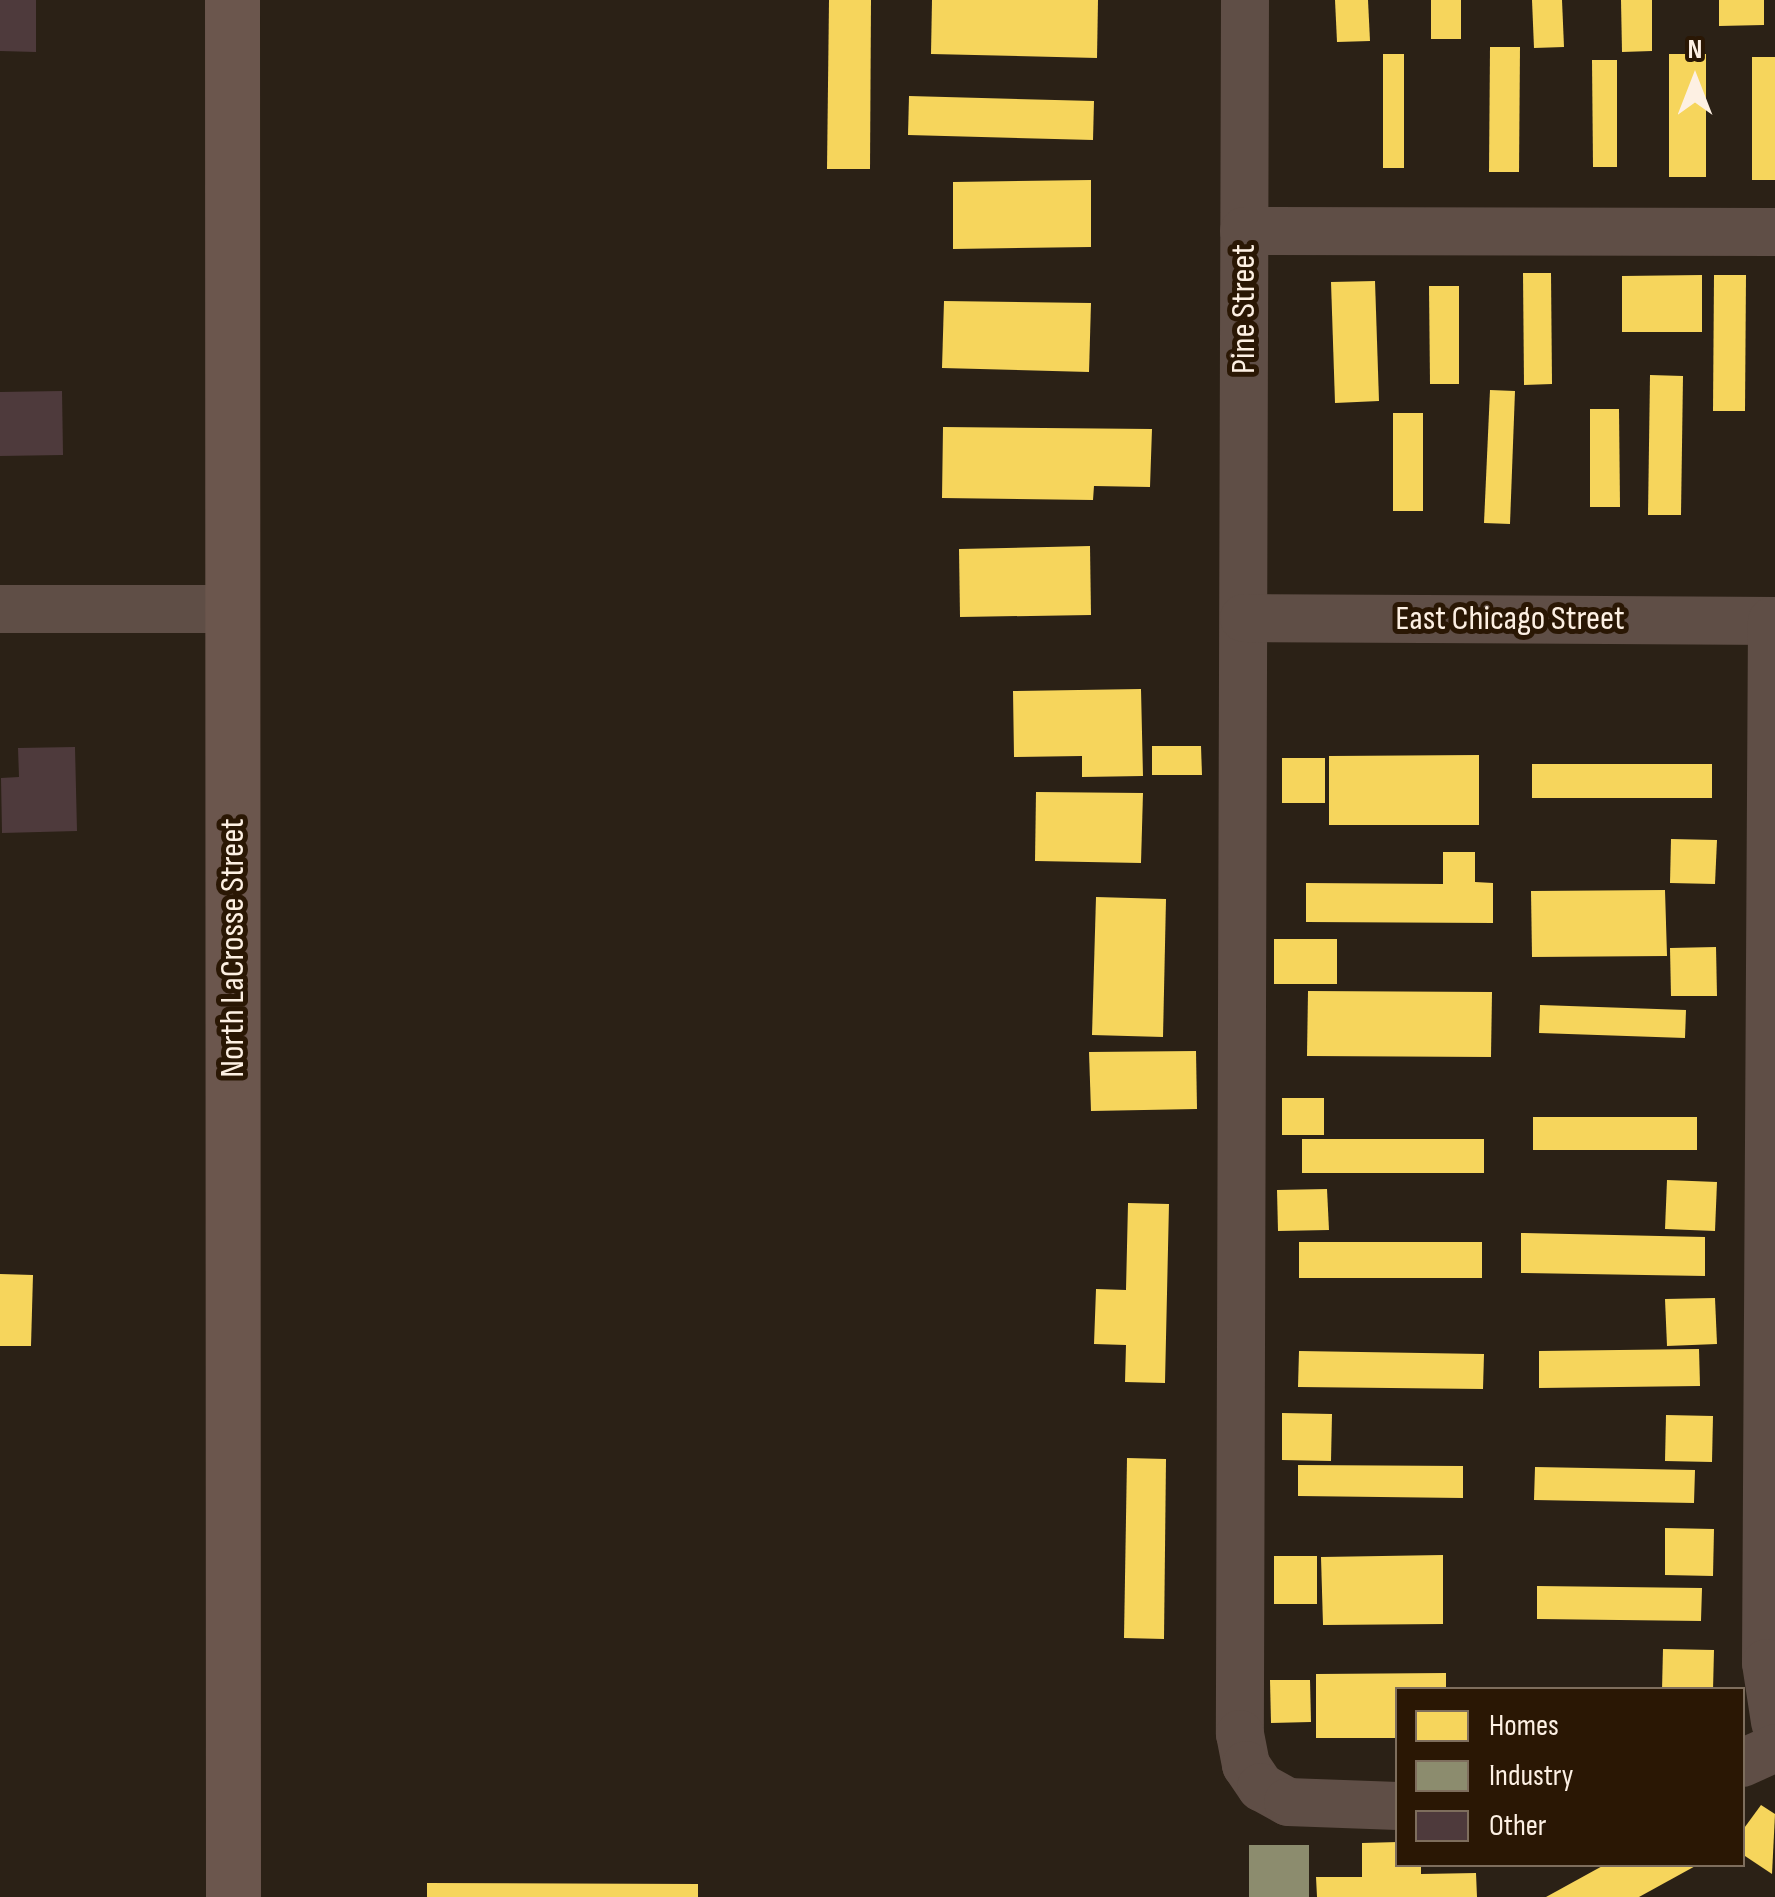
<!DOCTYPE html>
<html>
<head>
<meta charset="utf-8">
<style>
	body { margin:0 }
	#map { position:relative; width:1775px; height:1897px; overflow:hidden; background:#2b2116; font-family:"Sofia Sans Condensed",sans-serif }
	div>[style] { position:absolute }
	.homes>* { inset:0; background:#f6d55c }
	.industry>* { inset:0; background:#8c8c6e }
	.building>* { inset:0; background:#4e3a3c }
	.street>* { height:48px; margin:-24px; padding:0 24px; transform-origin:24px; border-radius:24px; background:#5f4e46 }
	.secondary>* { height:55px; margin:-27.5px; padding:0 27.5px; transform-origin:27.5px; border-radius:27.5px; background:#6b564d }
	span { translate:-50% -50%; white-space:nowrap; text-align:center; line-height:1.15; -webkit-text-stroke:10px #2a1704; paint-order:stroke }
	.street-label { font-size:35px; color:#fdf0e3 }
	.legend { position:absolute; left:1395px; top:1687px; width:350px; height:180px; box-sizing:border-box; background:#2a1704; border:2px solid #7e6e5d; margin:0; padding:12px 18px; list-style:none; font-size:30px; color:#fdf0e3 }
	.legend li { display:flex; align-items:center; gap:20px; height:50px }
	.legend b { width:50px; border:2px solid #7e6e5d }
	.north { position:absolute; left:1645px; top:30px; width:100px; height:100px; -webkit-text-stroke:8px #2a1704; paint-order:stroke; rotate:0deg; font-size:28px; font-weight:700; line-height:40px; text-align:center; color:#fdf0e3 }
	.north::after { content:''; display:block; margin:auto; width:35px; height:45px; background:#fdf0e3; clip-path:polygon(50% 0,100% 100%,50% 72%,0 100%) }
</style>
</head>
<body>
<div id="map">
	<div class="homes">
		<i style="clip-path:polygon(829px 0,871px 0,870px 169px,827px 169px)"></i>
		<i style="clip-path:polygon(932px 0,1098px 0,1097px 58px,931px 54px)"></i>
		<i style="clip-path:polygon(1335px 0,1368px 0,1370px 41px,1337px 42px)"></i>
		<i style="clip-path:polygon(1431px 0,1461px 0,1461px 39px,1431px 39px)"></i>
		<i style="clip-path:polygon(1532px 0,1562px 0,1564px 47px,1534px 48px)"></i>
		<i style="clip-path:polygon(1621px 0,1652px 0,1652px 51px,1622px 52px)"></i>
		<i style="clip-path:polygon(1719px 0,1764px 0,1764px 25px,1719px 26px)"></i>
		<i style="clip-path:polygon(1490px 47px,1520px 47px,1519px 172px,1489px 172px)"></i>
		<i style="clip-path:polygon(1383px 54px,1404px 54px,1404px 168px,1383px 168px)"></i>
		<i style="clip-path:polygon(1669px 54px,1706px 54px,1706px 177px,1669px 177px)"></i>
		<i style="clip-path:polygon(1752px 57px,1775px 57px,1775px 180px,1752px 180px)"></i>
		<i style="clip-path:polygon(1592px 60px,1617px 60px,1617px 167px,1593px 167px)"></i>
		<i style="clip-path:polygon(909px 96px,1094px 101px,1093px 140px,908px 135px)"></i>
		<i style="clip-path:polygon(1091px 180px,1091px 247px,953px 249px,953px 182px)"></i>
		<i style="clip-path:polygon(1523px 273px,1551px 273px,1552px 384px,1524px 385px)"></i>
		<i style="clip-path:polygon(1702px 275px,1702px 332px,1622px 332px,1622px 276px)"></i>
		<i style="clip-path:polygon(1714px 275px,1746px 275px,1745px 411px,1713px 411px)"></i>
		<i style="clip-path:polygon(1375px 281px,1379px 401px,1335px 403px,1331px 282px)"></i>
		<i style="clip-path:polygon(1429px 286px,1459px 286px,1459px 384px,1430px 384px)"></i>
		<i style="clip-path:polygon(944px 301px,1091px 303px,1089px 372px,942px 368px)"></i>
		<i style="clip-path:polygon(1650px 375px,1683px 376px,1681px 515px,1648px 515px)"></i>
		<i style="clip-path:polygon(1490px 390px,1515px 391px,1510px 524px,1484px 523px)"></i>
		<i style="clip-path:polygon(1590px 409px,1619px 409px,1620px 507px,1590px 507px)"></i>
		<i style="clip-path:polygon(1393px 413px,1423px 413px,1423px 511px,1393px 511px)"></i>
		<i style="clip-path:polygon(943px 427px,1152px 429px,1150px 487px,1094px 486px,1093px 500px,942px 498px)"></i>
		<i style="clip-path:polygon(1090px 546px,1091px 615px,960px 617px,959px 549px)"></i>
		<i style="clip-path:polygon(1141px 689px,1143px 776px,1082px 777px,1082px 756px,1014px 757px,1013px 691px)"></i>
		<i style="clip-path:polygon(1152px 746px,1201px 746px,1202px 775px,1152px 775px)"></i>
		<i style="clip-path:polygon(1479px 755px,1479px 825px,1329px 825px,1329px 756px)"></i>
		<i style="clip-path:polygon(1282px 758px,1325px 758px,1325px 803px,1282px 803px)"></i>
		<i style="clip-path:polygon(1532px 764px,1712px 764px,1712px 798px,1532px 798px)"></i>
		<i style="clip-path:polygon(1036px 792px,1143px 793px,1141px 863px,1035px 861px)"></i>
		<i style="clip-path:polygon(1671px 839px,1717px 840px,1715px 884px,1670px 883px)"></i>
		<i style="clip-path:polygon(1443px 852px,1475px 852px,1475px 882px,1493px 883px,1493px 923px,1306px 922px,1306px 883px,1443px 884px)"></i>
		<i style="clip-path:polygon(1665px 890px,1667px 956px,1532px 957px,1531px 891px)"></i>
		<i style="clip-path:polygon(1096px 897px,1166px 899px,1163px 1037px,1092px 1035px)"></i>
		<i style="clip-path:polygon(1274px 939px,1337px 939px,1337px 984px,1274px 984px)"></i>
		<i style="clip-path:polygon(1716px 947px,1717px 996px,1671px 996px,1670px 948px)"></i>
		<i style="clip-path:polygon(1308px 991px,1492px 992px,1491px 1057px,1307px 1056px)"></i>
		<i style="clip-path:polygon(1540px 1005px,1686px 1010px,1685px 1038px,1539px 1033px)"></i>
		<i style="clip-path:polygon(1196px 1051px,1197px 1109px,1091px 1111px,1089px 1052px)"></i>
		<i style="clip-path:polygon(1282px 1098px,1324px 1098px,1324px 1135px,1282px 1135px)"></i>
		<i style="clip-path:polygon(1533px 1117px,1697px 1117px,1697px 1150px,1533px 1150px)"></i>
		<i style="clip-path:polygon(1302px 1139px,1484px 1139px,1484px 1173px,1302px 1173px)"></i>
		<i style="clip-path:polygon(1667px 1180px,1717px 1182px,1715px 1231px,1665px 1229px)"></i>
		<i style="clip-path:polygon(1327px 1189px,1329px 1230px,1278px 1231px,1277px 1190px)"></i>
		<i style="clip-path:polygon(1128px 1203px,1169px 1204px,1165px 1383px,1125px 1382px,1126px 1345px,1094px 1344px,1096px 1289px,1126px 1290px)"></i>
		<i style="clip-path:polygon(1521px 1233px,1705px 1237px,1705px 1276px,1521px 1273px)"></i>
		<i style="clip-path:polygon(1299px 1242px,1482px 1242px,1482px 1278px,1299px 1278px)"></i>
		<i style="clip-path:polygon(0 1274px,33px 1275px,31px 1346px,0 1346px)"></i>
		<i style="clip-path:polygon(1715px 1298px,1717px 1344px,1667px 1346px,1665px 1299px)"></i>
		<i style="clip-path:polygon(1699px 1349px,1700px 1386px,1539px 1388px,1539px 1351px)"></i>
		<i style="clip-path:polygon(1299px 1351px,1484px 1354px,1483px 1389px,1298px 1387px)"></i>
		<i style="clip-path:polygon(1282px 1413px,1332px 1414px,1331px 1461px,1282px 1460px)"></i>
		<i style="clip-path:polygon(1666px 1415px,1713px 1416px,1712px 1462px,1665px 1461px)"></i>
		<i style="clip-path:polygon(1127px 1458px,1166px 1459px,1164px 1639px,1124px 1638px)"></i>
		<i style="clip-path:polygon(1298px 1465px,1463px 1466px,1463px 1498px,1298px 1496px)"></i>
		<i style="clip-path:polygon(1535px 1467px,1695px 1470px,1694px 1503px,1534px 1500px)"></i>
		<i style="clip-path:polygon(1665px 1528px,1714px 1529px,1713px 1576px,1665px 1575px)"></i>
		<i style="clip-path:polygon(1443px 1555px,1443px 1624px,1323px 1625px,1321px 1557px)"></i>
		<i style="clip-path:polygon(1274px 1556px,1317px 1556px,1317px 1604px,1274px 1604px)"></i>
		<i style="clip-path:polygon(1537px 1586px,1702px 1588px,1701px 1621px,1537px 1619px)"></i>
		<i style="clip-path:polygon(1663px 1649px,1714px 1650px,1713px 1690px,1662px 1690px)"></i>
		<i style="clip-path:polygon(1446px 1673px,1446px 1690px,1398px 1690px,1398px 1738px,1316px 1738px,1316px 1674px)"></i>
		<i style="clip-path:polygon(1270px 1680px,1310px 1680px,1311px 1722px,1271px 1723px)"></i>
		<i style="clip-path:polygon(1761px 1805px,1775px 1814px,1772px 1874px,1742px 1854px,1742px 1831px)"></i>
		<i style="clip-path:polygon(1398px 1842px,1398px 1864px,1421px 1864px,1421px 1874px,1476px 1873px,1477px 1897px,1317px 1897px,1316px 1877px,1362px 1877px,1362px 1843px)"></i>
		<i style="clip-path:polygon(1606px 1864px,1699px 1864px,1639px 1897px,1546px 1897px)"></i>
		<i style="clip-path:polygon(427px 1883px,698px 1884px,698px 1897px,427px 1897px)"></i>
	</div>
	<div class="industry">
		<i style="clip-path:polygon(1249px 1845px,1309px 1845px,1309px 1897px,1249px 1897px)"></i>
	</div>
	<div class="building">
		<i style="clip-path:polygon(0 0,36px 0,36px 52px,0 51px)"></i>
		<i style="clip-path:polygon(62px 391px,63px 455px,0 456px,0 392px)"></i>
		<i style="clip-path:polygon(75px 747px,77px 831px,2px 833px,1px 778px,19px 777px,18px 748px)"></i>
	</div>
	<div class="street">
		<i style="left:1245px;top:0;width:1734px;rotate:90.17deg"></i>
		<i style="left:1240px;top:1734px;width:32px;rotate:79deg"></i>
		<i style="left:1246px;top:1765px;width:27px;rotate:56deg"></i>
		<i style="left:1261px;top:1787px;width:31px;rotate:29deg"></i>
		<i style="left:1288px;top:1802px;width:110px;rotate:2.1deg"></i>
		<i style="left:1244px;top:231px;width:531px;rotate:0.11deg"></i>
		<i style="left:0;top:609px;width:232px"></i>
		<i style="left:1244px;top:618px;width:531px;rotate:0.32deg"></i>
		<i style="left:1772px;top:621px;width:1042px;rotate:90.33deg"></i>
		<i style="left:1766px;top:1663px;width:60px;rotate:81.3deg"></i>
		<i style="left:1742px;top:1763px;width:36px;rotate:-24deg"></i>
	</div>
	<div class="secondary">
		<i style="left:232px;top:0;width:1897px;rotate:89.97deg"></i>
	</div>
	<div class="street-label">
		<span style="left:1244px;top:309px;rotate:-90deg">Pine Street</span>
		<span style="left:1510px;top:619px">East Chicago Street</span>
		<span style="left:233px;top:948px;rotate:-90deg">North LaCrosse Street</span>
	</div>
	<ul class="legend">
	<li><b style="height:28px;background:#f6d55c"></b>Homes</li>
	<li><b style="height:28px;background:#8c8c6e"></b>Industry</li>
	<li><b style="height:28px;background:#4e3a3c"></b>Other</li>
	</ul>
	<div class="north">N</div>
</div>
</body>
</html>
